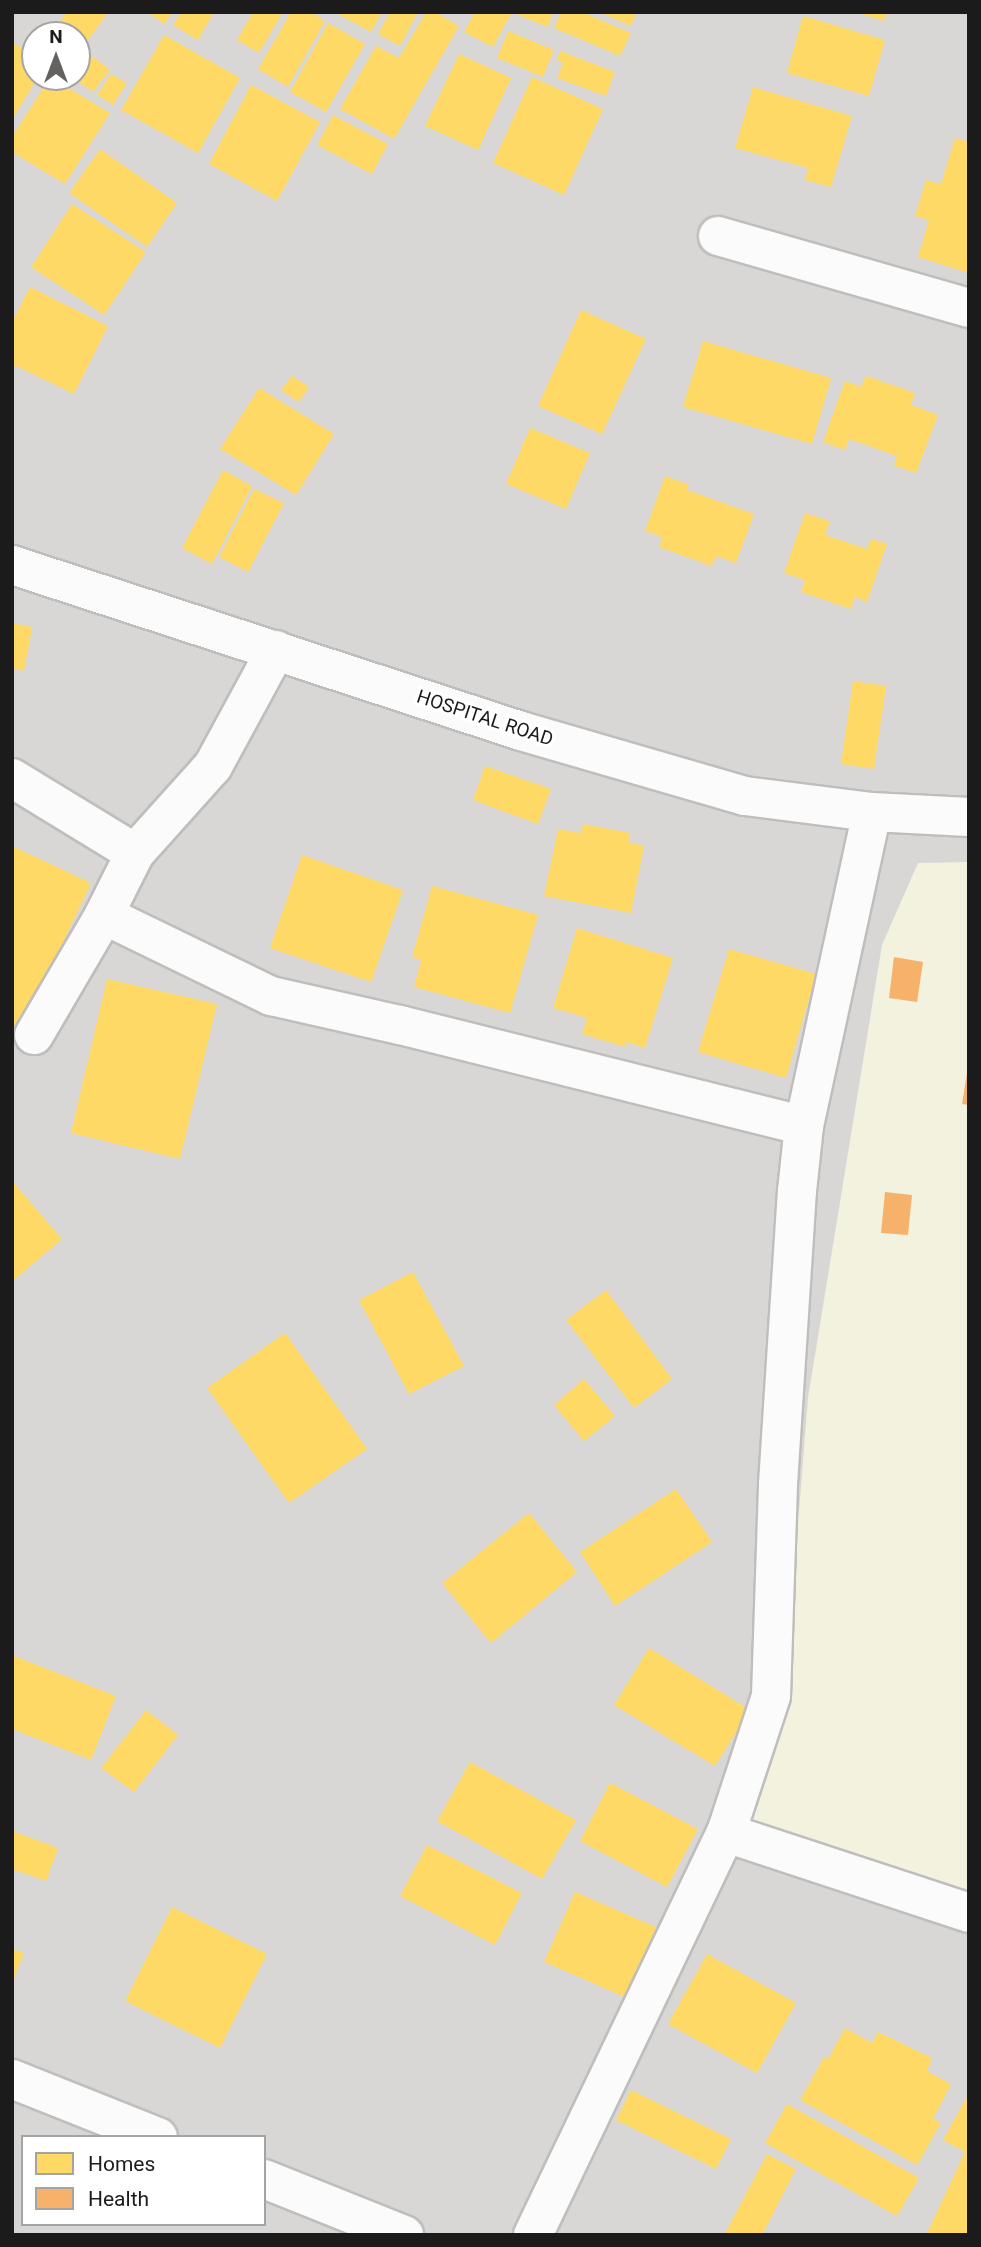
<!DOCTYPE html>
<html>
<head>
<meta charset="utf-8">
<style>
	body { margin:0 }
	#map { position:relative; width:981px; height:2247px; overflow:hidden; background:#e9e7e3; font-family:Roboto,sans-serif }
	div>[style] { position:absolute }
	.residential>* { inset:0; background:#d8d7d5 }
	.education>* { inset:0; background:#f2f2df }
	.homes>* { inset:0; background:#ffd966 }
	.health>* { inset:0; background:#f6b26b }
	.roads { filter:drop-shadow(2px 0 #bfbebc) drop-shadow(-2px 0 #bfbebc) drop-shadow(0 2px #bfbebc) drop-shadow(0 -2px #bfbebc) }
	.minor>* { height:38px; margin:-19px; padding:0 19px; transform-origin:19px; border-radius:19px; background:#fcfbfb }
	span { translate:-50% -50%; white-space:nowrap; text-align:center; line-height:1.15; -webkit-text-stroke:7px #fff; paint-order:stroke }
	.street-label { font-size:19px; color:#1b1b1b }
	.frame { position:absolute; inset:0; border:14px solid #1b1b1b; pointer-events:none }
	.legend { position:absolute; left:21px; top:2135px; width:245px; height:91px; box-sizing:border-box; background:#fff; border:2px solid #a4a4a4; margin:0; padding:9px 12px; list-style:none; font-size:21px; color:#1b1b1b }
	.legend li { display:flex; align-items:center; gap:14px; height:35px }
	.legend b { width:35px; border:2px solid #a4a4a4 }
	.north { position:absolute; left:21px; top:21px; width:70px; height:70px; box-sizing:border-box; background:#fff; border:2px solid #a4a4a4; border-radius:50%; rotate:0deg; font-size:19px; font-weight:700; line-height:28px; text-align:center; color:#1b1b1b }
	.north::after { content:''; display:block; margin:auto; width:24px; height:32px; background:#636261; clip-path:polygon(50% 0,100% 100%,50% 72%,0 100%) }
</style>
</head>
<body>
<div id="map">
	<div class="residential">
		<i style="clip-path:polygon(evenodd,12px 12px,969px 12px,969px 2235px,12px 2235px,12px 12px,35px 35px,77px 35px,77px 77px,35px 77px,35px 35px,12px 12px,23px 2137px,264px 2137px,264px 2224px,23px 2224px,23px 2137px)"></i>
	</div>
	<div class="education">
		<i style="clip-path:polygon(969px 862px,969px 1903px,749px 1831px,783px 1713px,808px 1398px,882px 945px,918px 863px)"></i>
	</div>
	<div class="homes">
		<i style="clip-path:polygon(67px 12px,108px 12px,77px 56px,77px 35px,50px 35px)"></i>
		<i style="clip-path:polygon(148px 12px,173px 12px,164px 24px)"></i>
		<i style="clip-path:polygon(181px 12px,214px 12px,198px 40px,173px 25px)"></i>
		<i style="clip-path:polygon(253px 12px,283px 12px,259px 53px,237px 40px)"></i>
		<i style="clip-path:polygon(291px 12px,310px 12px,325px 21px,288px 87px,258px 69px)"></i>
		<i style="clip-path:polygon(334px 12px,382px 12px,371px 32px)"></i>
		<i style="clip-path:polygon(390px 12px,418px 12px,400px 46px,378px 34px)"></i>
		<i style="clip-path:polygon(426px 12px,435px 12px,459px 26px,394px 139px,340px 109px,376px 46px,399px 58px)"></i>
		<i style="clip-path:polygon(475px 12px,512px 12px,493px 47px,464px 32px)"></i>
		<i style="clip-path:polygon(519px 12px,553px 12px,548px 27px,518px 15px)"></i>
		<i style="clip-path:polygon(561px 12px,582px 12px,631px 33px,620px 56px,554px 28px)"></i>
		<i style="clip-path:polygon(599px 12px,637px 12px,631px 26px)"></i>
		<i style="clip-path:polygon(855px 12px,887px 12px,884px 21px)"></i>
		<i style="clip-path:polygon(803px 16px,885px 40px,869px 96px,787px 73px)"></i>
		<i style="clip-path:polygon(328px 23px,365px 44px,326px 112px,290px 92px)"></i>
		<i style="clip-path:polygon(508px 31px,554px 50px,543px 77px,497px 58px)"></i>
		<i style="clip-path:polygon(164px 35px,240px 78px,198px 153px,121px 110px)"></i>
		<i style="clip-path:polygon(12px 42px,35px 56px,35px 77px,38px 77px,12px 120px)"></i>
		<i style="clip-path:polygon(560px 51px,615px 72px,606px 96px,557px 78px,563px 63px,557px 60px)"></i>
		<i style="clip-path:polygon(459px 54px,511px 78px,478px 150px,425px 126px)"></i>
		<i style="clip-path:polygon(90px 55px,110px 70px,93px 92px,72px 77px,77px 77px,77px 72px)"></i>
		<i style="clip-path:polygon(111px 74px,127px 83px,113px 105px,97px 95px)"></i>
		<i style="clip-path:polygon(50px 77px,110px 113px,65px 184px,12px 152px,12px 137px)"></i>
		<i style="clip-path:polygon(532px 77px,603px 109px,564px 195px,493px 163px)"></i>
		<i style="clip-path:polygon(251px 85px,320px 122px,277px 201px,209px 164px)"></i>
		<i style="clip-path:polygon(753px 87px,852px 116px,831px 187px,805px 180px,808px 168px,735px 148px)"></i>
		<i style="clip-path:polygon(333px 115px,388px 144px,372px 174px,317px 145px)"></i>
		<i style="clip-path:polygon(955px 138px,969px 142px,969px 273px,918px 257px,929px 220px,915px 216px,926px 180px,941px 184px)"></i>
		<i style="clip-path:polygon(100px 149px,177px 203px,147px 247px,69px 193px)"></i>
		<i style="clip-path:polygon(72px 204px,146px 252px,104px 315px,31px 267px)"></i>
		<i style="clip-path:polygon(30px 287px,108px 326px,74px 394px,12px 364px,12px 322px)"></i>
		<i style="clip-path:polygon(581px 310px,646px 339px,602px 434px,538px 406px)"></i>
		<i style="clip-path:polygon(703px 341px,831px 378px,812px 444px,683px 407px)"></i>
		<i style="clip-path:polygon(292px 376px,309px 387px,299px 402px,281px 390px)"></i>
		<i style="clip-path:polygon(866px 376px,915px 393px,911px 405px,938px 415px,916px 473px,894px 466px,897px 456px,849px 439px,845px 450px,823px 442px,845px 381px,861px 387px)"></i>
		<i style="clip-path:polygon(259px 388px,334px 434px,296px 495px,220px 449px)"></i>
		<i style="clip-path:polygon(530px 428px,590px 453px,566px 509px,506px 484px)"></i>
		<i style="clip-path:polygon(223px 470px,252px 486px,212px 564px,182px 548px)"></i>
		<i style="clip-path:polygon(665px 476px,689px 485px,687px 490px,754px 514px,736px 563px,716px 556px,712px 566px,659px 547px,662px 537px,645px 531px)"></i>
		<i style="clip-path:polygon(254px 489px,284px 503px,248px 572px,219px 557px)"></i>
		<i style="clip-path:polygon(805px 513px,830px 521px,825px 535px,867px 549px,871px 539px,887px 544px,867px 602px,855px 597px,851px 609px,801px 592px,805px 580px,784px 573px)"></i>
		<i style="clip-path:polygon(12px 623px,32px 627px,24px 671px,12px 668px)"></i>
		<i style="clip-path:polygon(853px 681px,886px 686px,874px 769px,841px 764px)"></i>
		<i style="clip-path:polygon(485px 766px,551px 789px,538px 824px,473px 800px)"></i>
		<i style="clip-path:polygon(583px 824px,630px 833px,628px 842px,644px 846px,631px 913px,544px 896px,558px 829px,581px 833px)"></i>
		<i style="clip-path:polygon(12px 846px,91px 883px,22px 1029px,12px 1024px)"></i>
		<i style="clip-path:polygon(302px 855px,403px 890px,371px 982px,270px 948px)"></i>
		<i style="clip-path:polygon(432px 886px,538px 915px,510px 1013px,414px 987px,421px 960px,412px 957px)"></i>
		<i style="clip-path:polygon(577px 928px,673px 958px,645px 1048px,626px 1042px,625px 1047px,582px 1034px,587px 1018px,553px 1008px)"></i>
		<i style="clip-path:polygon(729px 949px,816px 974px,786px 1078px,698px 1052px)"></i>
		<i style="clip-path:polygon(107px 979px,217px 1004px,180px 1159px,71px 1133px)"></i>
		<i style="clip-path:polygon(12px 1181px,62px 1239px,14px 1280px,12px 1278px)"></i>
		<i style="clip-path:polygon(413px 1272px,464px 1366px,409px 1394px,359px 1300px)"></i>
		<i style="clip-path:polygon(606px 1290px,672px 1379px,634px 1408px,566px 1320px)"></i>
		<i style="clip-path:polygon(285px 1333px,367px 1449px,289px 1503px,207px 1388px)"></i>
		<i style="clip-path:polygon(584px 1379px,615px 1416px,584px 1441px,554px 1405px)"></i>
		<i style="clip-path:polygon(676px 1489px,712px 1542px,615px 1606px,580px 1552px)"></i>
		<i style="clip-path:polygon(529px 1513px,577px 1572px,491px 1643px,442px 1583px)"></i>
		<i style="clip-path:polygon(649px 1648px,750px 1710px,715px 1766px,614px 1705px)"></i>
		<i style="clip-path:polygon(14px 1656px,116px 1696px,91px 1760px,12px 1729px)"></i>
		<i style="clip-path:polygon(146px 1710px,178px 1735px,134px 1792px,101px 1768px)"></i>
		<i style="clip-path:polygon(470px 1762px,576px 1820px,542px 1879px,437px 1821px)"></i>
		<i style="clip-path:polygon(610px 1783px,698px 1829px,667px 1887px,580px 1841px)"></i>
		<i style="clip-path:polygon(12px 1831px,58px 1848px,46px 1881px,12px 1869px)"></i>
		<i style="clip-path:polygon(427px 1845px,522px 1893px,495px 1945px,400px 1896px)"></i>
		<i style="clip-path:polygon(575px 1892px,665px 1931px,634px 2001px,544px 1962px)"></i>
		<i style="clip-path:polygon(172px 1907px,267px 1954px,220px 2048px,125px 2001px)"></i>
		<i style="clip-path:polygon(12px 1949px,24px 1953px,12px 1983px)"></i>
		<i style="clip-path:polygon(707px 1954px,796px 2003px,757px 2073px,668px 2024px)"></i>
		<i style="clip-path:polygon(845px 2028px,872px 2043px,878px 2032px,932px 2058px,927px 2071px,951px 2084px,933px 2119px,941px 2123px,917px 2165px,800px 2100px,824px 2057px,828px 2059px)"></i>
		<i style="clip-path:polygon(631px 2090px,731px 2139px,716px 2169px,616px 2120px)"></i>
		<i style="clip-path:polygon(969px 2093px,969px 2235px,926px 2235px,965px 2152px,943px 2140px)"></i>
		<i style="clip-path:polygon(787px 2104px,919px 2178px,897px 2216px,765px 2143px)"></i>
		<i style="clip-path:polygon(767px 2154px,796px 2169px,762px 2235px,724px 2235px)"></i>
	</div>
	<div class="health">
		<i style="clip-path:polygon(894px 957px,923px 962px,917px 1002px,889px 998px)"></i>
		<i style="clip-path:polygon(967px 1073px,969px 1073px,969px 1105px,962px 1104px)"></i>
		<i style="clip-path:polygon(885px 1192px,912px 1195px,908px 1235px,881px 1233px)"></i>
	</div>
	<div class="roads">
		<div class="minor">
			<i style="left:718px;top:236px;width:261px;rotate:16deg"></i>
			<i style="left:12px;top:565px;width:535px;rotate:18.06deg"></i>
			<i style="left:521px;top:731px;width:233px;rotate:16.2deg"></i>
			<i style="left:745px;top:796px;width:128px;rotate:7.2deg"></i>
			<i style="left:872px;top:812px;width:97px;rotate:3deg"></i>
			<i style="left:12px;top:778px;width:144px;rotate:31.4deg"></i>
			<i style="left:104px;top:915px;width:186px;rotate:25.9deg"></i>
			<i style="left:271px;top:996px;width:132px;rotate:12.7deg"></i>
			<i style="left:400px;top:1025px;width:416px;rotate:14deg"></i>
			<i style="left:34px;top:1035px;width:139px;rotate:-59.7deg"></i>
			<i style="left:104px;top:915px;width:69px;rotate:-63.4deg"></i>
			<i style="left:135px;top:853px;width:117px;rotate:-48.1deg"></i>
			<i style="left:213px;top:766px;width:132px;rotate:-61.5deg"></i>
			<i style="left:726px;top:1833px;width:256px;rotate:18.2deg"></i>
			<i style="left:12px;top:2079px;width:157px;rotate:21.7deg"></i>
			<i style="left:264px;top:2179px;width:151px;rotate:21.8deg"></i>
			<i style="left:533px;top:2235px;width:446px;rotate:-64.4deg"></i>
			<i style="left:726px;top:1833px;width:144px;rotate:-71.8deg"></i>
			<i style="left:771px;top:1696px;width:212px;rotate:-88.1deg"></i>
			<i style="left:778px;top:1484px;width:294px;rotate:-86.3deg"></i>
			<i style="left:797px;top:1191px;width:65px;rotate:-83.9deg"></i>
			<i style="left:804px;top:1126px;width:321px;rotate:-77.8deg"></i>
		</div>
	</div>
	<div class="street-label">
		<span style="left:485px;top:718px;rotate:18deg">HOSPITAL ROAD</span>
	</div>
	<div class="frame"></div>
	<ul class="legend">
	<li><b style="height:19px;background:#ffd966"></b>Homes</li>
	<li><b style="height:19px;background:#f6b26b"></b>Health</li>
	</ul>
	<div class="north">N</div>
</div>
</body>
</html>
